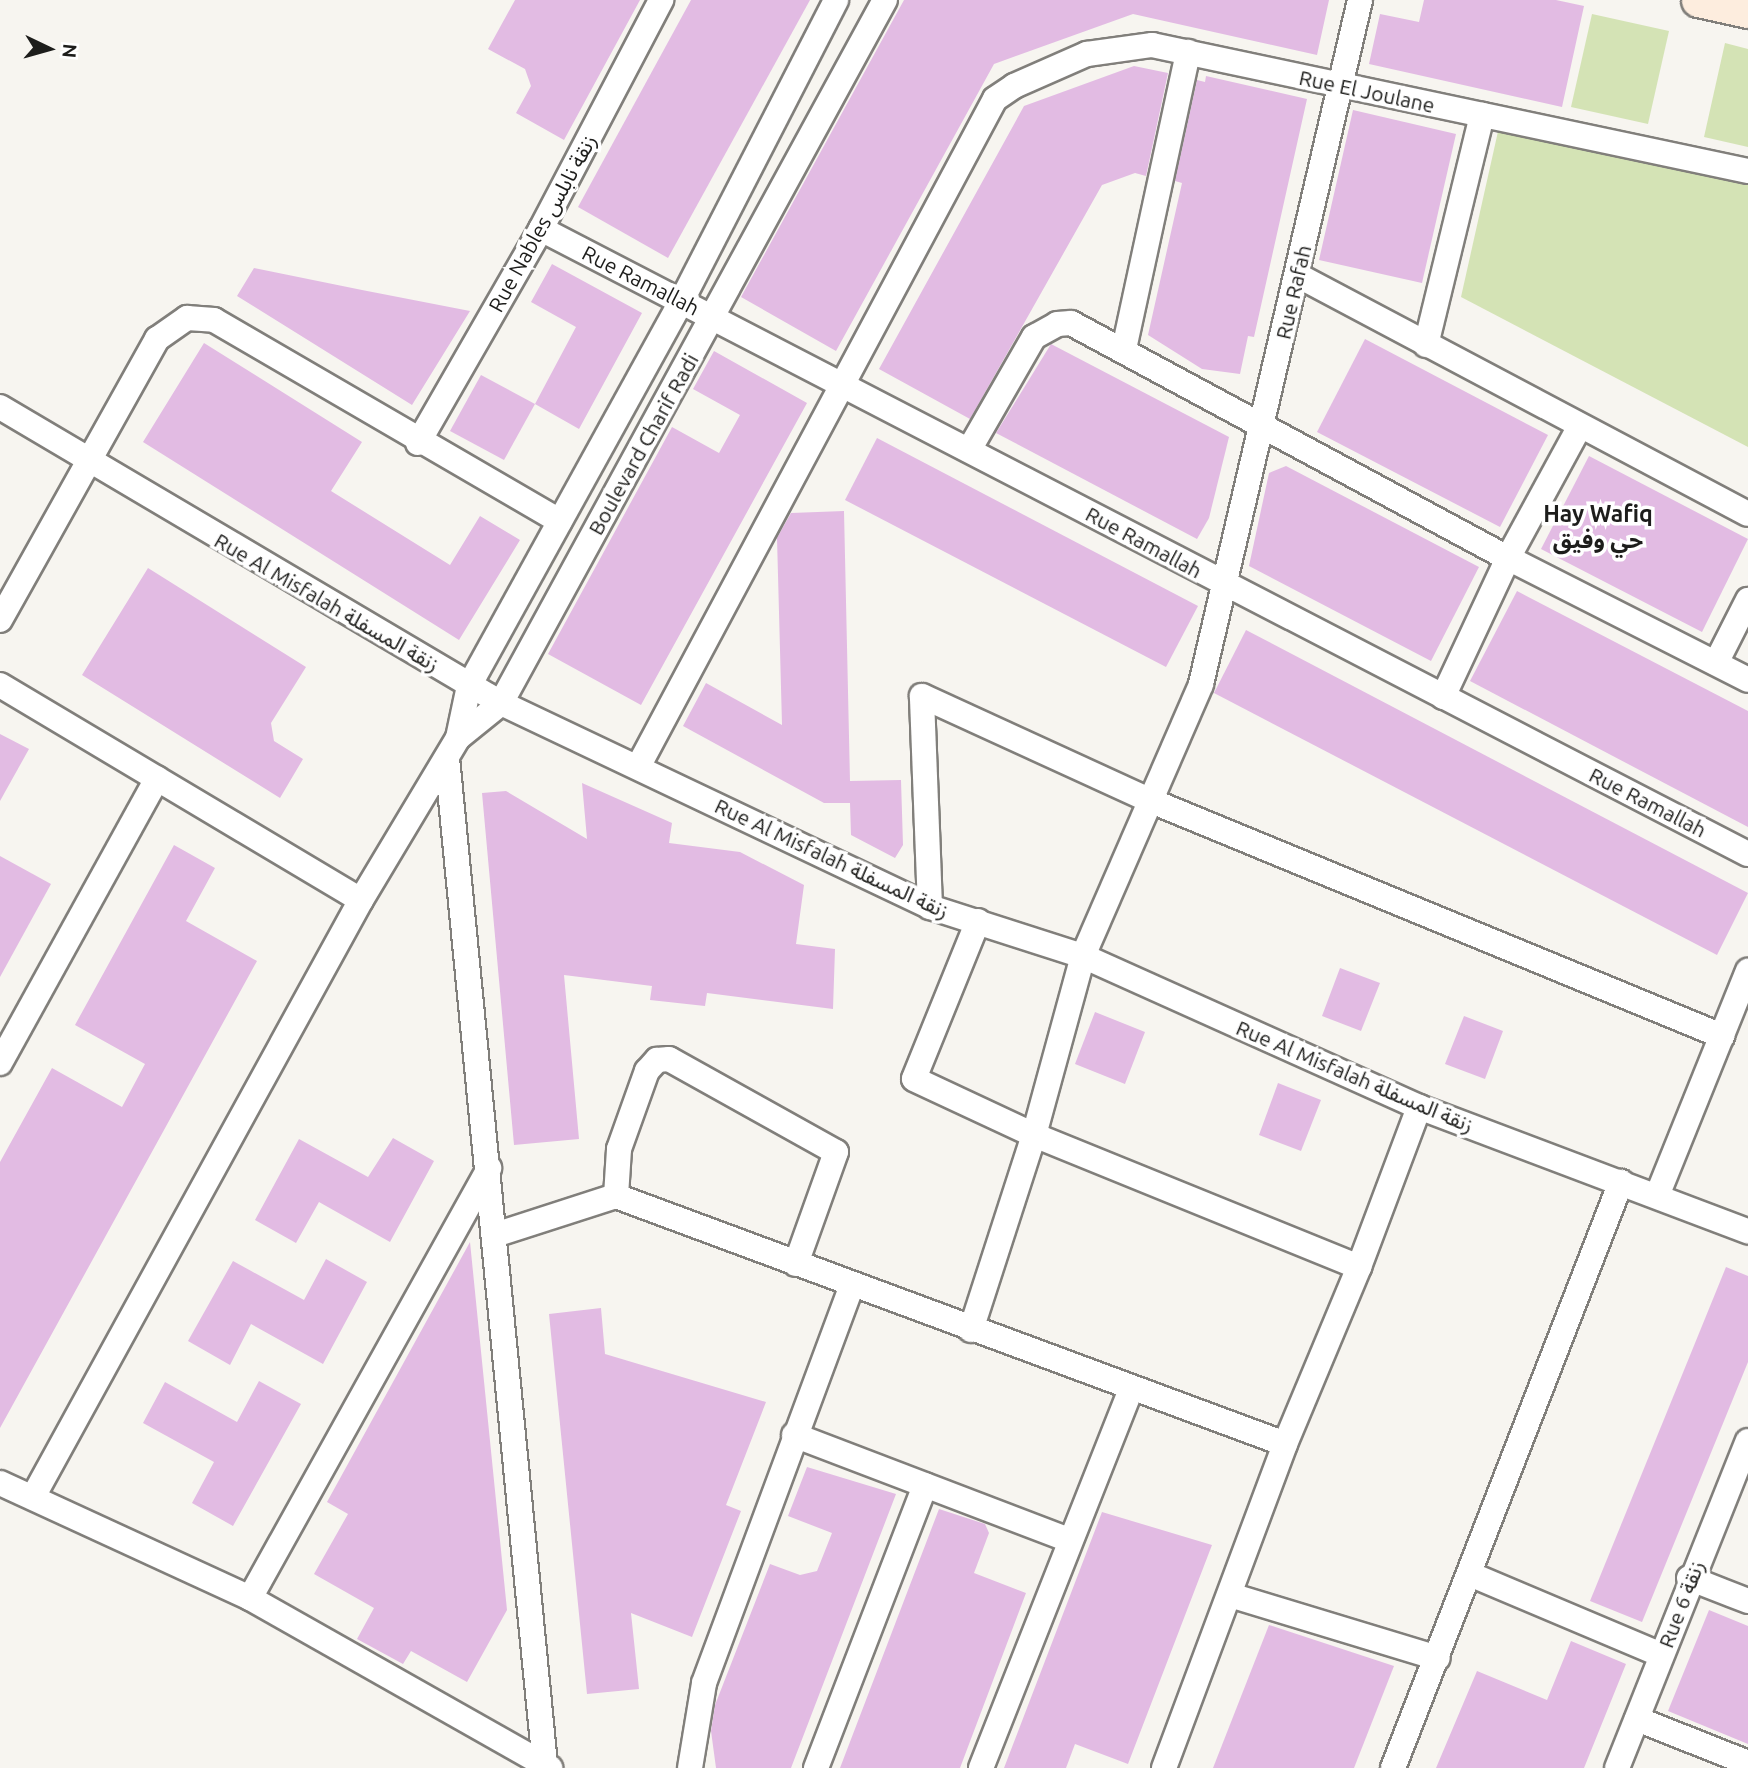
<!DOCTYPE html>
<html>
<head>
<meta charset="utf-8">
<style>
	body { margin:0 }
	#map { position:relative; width:1748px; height:1768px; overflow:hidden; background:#f7f5f0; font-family:Ubuntu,"Noto Sans Arabic",sans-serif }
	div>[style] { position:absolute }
	.green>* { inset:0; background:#d4e3b5 }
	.building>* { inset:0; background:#e2bbe3 }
	.roads { filter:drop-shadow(2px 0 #817f7b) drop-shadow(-2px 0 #817f7b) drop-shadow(0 2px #817f7b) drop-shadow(0 -2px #817f7b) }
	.minor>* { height:24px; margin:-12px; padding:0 12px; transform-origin:12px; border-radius:12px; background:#fff }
	.secondary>* { height:33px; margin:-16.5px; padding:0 16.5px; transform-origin:16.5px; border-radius:16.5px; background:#fdedde }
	span { translate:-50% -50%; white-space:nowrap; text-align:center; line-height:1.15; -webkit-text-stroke:7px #fff; paint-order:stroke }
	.street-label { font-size:21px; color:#1d1d1b }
	.neighbourhood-label { font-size:23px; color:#1d1d1b; font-weight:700 }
	.north { position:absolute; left:14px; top:14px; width:70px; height:70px; -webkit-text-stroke:5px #fff; paint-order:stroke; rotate:95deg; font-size:19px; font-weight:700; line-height:28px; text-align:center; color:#1d1d1b }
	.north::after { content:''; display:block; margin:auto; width:24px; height:32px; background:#1d1d1b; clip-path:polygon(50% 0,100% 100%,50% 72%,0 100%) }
</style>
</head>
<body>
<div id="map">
	<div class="green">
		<i style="clip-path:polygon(1592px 14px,1669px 31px,1648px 124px,1571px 107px)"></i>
		<i style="clip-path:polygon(1725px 43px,1748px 49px,1748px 147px,1704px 137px)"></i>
		<i style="clip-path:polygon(1499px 127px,1748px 183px,1748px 447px,1461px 297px)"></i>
	</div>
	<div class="building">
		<i style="clip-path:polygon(515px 0,640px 0,564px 140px,516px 113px,531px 86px,525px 69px,488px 49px)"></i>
		<i style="clip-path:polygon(691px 0,810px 0,668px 258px,578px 207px)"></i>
		<i style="clip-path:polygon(904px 0,1329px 0,1317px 55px,1133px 14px,994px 64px,836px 351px,741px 297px)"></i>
		<i style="clip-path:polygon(1424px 0,1556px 0,1584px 6px,1562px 107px,1369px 64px,1380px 14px,1419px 22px)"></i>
		<i style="clip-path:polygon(1134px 66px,1168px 73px,1146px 176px,1135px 173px,1102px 185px,970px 419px,879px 369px,1024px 106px)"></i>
		<i style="clip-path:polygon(1206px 76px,1307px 99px,1254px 337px,1248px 336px,1240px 374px,1202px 369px,1148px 335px,1182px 183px,1175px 181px,1197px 80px,1205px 82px)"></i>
		<i style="clip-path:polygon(1353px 110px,1456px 134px,1422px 283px,1319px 260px)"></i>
		<i style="clip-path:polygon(552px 264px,642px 313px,579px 429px,535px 404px,576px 327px,531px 302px)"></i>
		<i style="clip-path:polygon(254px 268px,362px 290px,470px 311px,412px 405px,237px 296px)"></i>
		<i style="clip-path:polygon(1365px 339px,1548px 435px,1500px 527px,1317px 432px)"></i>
		<i style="clip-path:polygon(204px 343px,362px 442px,331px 491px,450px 565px,480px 516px,520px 540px,459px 640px,143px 442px)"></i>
		<i style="clip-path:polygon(1051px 344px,1229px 437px,1209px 518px,1197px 539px,996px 433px)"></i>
		<i style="clip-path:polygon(714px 351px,807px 403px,641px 705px,548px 654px,672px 427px,719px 453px,740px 415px,693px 389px)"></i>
		<i style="clip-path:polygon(481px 375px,535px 404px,504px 460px,450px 431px)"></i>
		<i style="clip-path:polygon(877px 438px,1198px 606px,1166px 667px,845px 500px)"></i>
		<i style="clip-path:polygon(1589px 456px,1748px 539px,1702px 632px,1541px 549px)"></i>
		<i style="clip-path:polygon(1286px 466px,1479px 567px,1431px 661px,1249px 566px,1269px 473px)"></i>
		<i style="clip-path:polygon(844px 511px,850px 781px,901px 780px,903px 845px,895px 858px,851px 835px,850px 803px,824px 803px,683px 726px,706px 683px,782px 725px,777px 538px,791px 513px)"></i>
		<i style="clip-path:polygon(148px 568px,306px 667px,271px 723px,274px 741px,303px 759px,280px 798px,82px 675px)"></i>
		<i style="clip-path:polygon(1517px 591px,1748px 711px,1748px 827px,1470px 681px)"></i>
		<i style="clip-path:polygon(1246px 630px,1748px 893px,1717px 955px,1214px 693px)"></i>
		<i style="clip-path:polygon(0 734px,29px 749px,0 801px)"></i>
		<i style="clip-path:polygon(582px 783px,672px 823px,669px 843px,740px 852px,804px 885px,796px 944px,835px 949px,833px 1009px,707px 993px,705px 1006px,650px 1000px,652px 986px,564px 975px,579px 1139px,514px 1145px,482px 793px,506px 791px,587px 839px)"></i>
		<i style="clip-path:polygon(174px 845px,215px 868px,186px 921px,257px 961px,0 1428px,0 1162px,52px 1068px,122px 1107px,145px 1064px,75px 1025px)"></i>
		<i style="clip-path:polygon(0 856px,51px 884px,0 977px)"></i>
		<i style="clip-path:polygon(1340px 968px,1380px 983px,1361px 1031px,1322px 1016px)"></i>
		<i style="clip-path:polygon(1095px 1012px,1145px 1032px,1125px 1084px,1075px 1064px)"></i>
		<i style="clip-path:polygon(1464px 1016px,1503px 1031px,1485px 1079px,1445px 1064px)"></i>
		<i style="clip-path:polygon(1278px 1083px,1321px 1100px,1301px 1151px,1259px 1135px)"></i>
		<i style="clip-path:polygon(393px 1138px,434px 1161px,390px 1242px,319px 1202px,296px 1243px,255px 1220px,299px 1139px,368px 1177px)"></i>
		<i style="clip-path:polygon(470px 1242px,507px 1610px,467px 1682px,411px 1651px,403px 1664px,357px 1639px,374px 1608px,314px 1574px,348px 1514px,327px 1502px)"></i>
		<i style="clip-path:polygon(326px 1259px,367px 1282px,323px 1364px,251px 1324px,230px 1365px,188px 1341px,233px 1261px,304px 1300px)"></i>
		<i style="clip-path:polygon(1726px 1267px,1748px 1276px,1748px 1362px,1642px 1622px,1590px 1601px)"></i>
		<i style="clip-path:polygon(601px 1308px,605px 1354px,766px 1402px,726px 1505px,741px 1511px,692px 1637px,631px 1613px,639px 1689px,587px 1694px,549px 1314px)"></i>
		<i style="clip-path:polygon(259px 1381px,301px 1404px,233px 1526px,192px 1503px,214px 1462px,143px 1423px,165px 1382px,237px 1422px)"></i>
		<i style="clip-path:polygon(807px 1467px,896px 1494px,791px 1768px,716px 1768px,711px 1731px,715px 1705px,770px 1564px,800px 1575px,817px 1571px,832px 1533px,788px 1516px)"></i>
		<i style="clip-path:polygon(939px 1509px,985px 1524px,989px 1533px,974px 1573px,1026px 1593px,960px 1768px,840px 1768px)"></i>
		<i style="clip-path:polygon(1102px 1512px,1212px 1545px,1128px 1764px,1075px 1744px,1066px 1768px,1004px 1768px)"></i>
		<i style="clip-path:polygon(1709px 1610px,1748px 1626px,1748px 1744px,1668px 1711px)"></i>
		<i style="clip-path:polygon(1269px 1625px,1394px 1666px,1354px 1768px,1213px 1768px)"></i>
		<i style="clip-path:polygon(1571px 1641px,1626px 1664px,1584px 1768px,1436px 1768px,1477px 1671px,1547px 1700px)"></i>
	</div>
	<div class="roads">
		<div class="minor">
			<i style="left:541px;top:229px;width:1359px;rotate:27.38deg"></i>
			<i style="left:1297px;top:275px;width:510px;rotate:27.92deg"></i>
			<i style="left:1426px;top:345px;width:237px;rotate:-76.3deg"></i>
			<i style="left:1124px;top:349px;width:304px;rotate:-77.8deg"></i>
			<i style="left:0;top:407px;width:582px;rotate:30.58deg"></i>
			<i style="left:501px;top:703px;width:475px;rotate:25.4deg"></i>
			<i style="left:930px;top:907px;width:161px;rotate:17.8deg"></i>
			<i style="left:1083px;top:956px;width:368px;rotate:24.2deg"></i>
			<i style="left:1419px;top:1107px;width:352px;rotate:20.7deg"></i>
			<i style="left:418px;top:443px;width:247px;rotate:-60.1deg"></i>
			<i style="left:541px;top:229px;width:259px;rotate:-62.3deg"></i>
			<i style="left:969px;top:450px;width:130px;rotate:-60.1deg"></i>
			<i style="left:1034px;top:337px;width:26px;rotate:-29deg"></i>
			<i style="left:1057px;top:324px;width:14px;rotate:-4deg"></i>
			<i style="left:1071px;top:323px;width:496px;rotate:28.3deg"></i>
			<i style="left:1508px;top:558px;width:269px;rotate:26.9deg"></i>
			<i style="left:0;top:620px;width:322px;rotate:-60.8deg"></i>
			<i style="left:157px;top:339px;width:37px;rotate:-35deg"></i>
			<i style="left:187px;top:318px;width:27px;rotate:4deg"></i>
			<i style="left:214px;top:320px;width:400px;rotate:30.2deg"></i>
			<i style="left:1716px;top:663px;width:71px;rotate:-63.1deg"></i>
			<i style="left:0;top:685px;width:420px;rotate:30.8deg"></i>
			<i style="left:1443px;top:697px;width:153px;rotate:-64.9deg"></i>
			<i style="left:1508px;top:558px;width:150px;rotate:-61.4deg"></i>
			<i style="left:458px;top:738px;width:55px;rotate:-39.1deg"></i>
			<i style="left:501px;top:703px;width:801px;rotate:-61.36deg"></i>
			<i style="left:447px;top:758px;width:1012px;rotate:84.44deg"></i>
			<i style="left:638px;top:767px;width:757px;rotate:-61.88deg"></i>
			<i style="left:995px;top:99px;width:23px;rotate:-34deg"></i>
			<i style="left:1014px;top:86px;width:80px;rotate:-23.7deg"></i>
			<i style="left:1087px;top:54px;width:66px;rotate:-7.9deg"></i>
			<i style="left:1152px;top:45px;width:609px;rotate:11.94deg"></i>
			<i style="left:930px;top:907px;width:211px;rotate:-92.2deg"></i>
			<i style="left:922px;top:696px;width:250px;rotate:24.6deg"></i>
			<i style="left:1149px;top:800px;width:620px;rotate:22.39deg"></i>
			<i style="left:978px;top:921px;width:170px;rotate:112.1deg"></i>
			<i style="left:914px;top:1079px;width:132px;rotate:25deg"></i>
			<i style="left:1034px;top:1135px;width:351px;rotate:22.1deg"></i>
			<i style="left:1359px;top:1267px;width:171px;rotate:-69.4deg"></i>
			<i style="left:0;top:1063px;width:325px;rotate:-61.1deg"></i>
			<i style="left:616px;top:1196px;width:47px;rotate:-86.3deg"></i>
			<i style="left:619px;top:1149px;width:83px;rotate:-70.3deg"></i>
			<i style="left:647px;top:1071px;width:15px;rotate:-48deg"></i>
			<i style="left:657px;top:1060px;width:12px;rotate:-5deg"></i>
			<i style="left:669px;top:1059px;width:191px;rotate:29.1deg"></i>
			<i style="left:836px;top:1152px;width:119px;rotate:109.7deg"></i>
			<i style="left:1657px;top:1196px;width:243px;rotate:-68deg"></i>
			<i style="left:495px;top:1235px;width:127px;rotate:-17.9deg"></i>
			<i style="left:616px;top:1196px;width:713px;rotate:20.34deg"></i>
			<i style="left:971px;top:1330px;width:205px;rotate:-72.1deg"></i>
			<i style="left:1034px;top:1135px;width:186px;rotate:-74.7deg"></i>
			<i style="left:1083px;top:956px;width:296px;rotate:-66.5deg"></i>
			<i style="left:1201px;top:684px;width:702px;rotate:-76.91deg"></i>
			<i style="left:794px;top:1435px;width:294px;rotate:20.9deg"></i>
			<i style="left:0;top:1483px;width:275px;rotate:24.7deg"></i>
			<i style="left:250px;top:1598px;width:345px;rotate:29.5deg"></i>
			<i style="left:33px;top:1497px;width:681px;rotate:-61.22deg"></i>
			<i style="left:361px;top:900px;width:189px;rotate:-59.1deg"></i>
			<i style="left:458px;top:738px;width:53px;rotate:-78.1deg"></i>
			<i style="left:469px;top:686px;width:441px;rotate:-61.1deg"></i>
			<i style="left:682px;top:300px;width:337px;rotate:-62.8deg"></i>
			<i style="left:1472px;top:1575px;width:205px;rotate:22.9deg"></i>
			<i style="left:1689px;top:1578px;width:63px;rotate:21.3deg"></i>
			<i style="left:1230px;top:1595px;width:217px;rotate:16.9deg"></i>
			<i style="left:250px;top:1598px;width:492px;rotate:-60.9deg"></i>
			<i style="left:1637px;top:1719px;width:119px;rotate:21.6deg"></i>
			<i style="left:690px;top:1768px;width:86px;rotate:-80.6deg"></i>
			<i style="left:704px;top:1683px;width:425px;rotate:-69.6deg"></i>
			<i style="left:816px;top:1768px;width:303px;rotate:-68.9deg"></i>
			<i style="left:981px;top:1768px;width:407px;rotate:-68.4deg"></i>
			<i style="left:1164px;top:1768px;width:346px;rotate:-69.5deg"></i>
			<i style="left:1285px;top:1444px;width:192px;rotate:-67.3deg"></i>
			<i style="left:1393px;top:1768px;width:629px;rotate:-68.74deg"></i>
			<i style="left:1617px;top:1768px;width:352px;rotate:-68.2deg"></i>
		</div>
		<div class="secondary">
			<i style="left:1698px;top:0;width:51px;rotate:12.4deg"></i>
		</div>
	</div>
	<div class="street-label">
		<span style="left:1367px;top:91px;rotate:12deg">Rue El Joulane</span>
		<span style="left:542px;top:223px;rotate:-61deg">Rue Nables زنقة نابلس</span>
		<span style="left:641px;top:280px;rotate:27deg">Rue Ramallah</span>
		<span style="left:1293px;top:292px;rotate:-77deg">Rue Rafah</span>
		<span style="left:643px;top:444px;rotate:-61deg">Boulevard Charif Radi</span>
		<span style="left:1144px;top:542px;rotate:28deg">Rue Ramallah</span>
		<span style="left:327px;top:602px;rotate:30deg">Rue Al Misfalah زنقة المسفلة</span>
		<span style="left:1648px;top:802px;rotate:27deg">Rue Ramallah</span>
		<span style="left:832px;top:858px;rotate:25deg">Rue Al Misfalah زنقة المسفلة</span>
		<span style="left:1355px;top:1076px;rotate:23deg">Rue Al Misfalah زنقة المسفلة</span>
		<span style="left:1681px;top:1604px;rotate:-69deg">Rue 6 زنقة</span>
	</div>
	<div class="neighbourhood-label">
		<span style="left:1598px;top:527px">Hay Wafiq<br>حي وفيق</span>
	</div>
	<div class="north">N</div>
</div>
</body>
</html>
